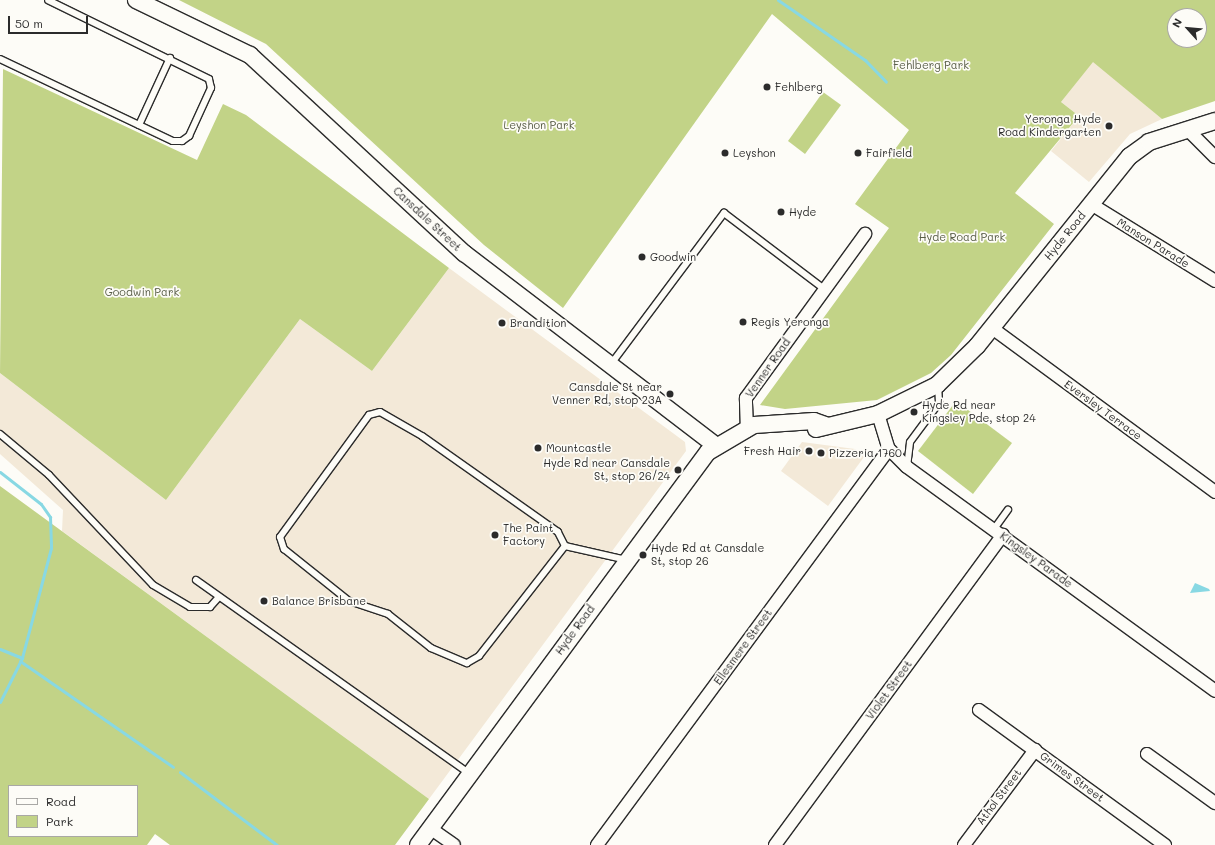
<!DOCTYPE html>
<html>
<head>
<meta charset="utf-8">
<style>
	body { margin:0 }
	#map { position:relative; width:1215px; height:845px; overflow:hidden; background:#fdfcf7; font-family:Mali,sans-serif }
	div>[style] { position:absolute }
	.built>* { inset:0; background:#f3e9d8 }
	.green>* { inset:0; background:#c2d387 }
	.water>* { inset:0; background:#88d8e3 }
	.stream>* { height:3px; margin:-1.5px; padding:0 1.5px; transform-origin:1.5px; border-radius:1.5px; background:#88d8e3 }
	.roads { filter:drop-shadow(1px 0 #2b2b2b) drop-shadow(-1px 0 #2b2b2b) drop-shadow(0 1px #2b2b2b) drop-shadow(0 -1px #2b2b2b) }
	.lane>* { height:6px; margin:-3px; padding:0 3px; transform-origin:3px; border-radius:3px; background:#fdfcf7 }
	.street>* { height:12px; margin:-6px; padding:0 6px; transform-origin:6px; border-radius:6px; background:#fdfcf7 }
	.secondary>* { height:16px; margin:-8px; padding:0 8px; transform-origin:8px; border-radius:8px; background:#fdfcf7 }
	.dots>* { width:11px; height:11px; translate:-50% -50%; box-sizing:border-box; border:2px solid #fdfcf7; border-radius:50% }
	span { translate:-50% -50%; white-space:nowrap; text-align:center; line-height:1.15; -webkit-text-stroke:3.5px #fdfcf7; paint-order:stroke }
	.park-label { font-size:11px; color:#585d47 }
	.poi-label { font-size:11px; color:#2b2b2b }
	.left { translate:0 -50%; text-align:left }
	.right { translate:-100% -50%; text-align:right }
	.street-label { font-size:11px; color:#2b2b2b }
	.legend { position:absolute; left:8px; top:785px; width:130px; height:52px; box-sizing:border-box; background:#fdfcf7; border:1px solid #a9a8a5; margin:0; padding:5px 7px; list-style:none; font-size:12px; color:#2b2b2b }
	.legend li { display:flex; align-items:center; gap:8px; height:20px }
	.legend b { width:20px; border:1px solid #a9a8a5 }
	.north { position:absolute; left:1167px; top:8px; width:40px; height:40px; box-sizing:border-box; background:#fdfcf7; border:1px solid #a9a8a5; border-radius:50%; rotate:297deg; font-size:11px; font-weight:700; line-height:16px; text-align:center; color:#2b2b2b }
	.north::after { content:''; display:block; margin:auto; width:14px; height:18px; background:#2b2b2b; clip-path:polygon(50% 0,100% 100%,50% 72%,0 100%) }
	.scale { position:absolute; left:8px; top:16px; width:80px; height:18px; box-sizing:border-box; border:2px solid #2b2b2b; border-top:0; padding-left:5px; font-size:12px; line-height:14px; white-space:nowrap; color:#2b2b2b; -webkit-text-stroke:3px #fdfcf7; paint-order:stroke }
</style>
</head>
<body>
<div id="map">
	<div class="built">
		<i style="clip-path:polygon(1093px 61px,1162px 119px,1130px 134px,1089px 182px,1051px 151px,1079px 116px,1061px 102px)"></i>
		<i style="clip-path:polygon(449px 268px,685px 442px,686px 451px,429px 799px,62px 531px,63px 510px,0 454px,0 373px,166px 500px,300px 319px,372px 371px)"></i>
		<i style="clip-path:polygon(802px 442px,855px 449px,864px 457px,828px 506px,781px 471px)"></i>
	</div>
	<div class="green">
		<i style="clip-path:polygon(evenodd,179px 0,1215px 0,1215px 101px,1162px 119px,1093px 62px,1061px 102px,1079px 116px,1015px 193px,1054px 224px,951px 355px,931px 373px,877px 400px,785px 409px,760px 405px,889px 228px,855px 204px,909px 130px,772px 14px,563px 308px,484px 245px,266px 44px,179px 0,1175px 16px,1199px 16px,1199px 40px,1175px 40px,1175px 16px)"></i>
		<i style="clip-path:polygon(3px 69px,197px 160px,223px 104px,246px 115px,449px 268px,372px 371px,300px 319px,166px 500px,0 373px)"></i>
		<i style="clip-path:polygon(823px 92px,841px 105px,805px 154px,788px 141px)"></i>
		<i style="clip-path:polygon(956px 401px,1012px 443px,973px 494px,918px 451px)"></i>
		<i style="clip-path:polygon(evenodd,0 486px,429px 799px,395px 845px,170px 845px,155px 834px,147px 845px,0 845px,0 486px,9px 786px,137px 786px,137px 836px,9px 836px,9px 786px)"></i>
	</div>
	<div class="water">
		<i style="clip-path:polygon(1195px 583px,1209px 589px,1210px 591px,1190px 593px)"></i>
	</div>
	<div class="stream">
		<i style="left:778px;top:0;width:106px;rotate:34.6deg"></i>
		<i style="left:865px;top:60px;width:30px;rotate:46deg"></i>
		<i style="left:0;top:472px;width:52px;rotate:38deg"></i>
		<i style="left:41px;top:504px;width:16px;rotate:55deg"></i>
		<i style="left:50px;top:517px;width:31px;rotate:88deg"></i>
		<i style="left:51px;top:548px;width:114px;rotate:104.8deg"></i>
		<i style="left:22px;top:658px;width:49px;rotate:116.6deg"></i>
		<i style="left:0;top:649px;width:24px;rotate:22deg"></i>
		<i style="left:20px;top:661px;width:186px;rotate:34.7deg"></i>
		<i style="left:180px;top:772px;width:121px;rotate:37deg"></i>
	</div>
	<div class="roads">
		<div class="lane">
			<i style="left:0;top:59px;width:191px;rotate:25.4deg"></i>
			<i style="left:173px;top:141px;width:9px"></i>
			<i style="left:182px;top:141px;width:9px;rotate:-36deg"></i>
			<i style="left:189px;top:136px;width:53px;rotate:-65.4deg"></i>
			<i style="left:211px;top:88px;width:9px;rotate:-103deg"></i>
			<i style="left:209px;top:79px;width:179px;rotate:-153.9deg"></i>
			<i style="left:139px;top:125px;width:74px;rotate:-65.2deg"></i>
			<i style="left:611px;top:364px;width:189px;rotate:-53.2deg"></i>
			<i style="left:724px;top:213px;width:126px;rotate:37.2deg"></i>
			<i style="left:0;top:434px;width:64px;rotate:39.9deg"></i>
			<i style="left:49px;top:475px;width:151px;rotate:46.6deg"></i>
			<i style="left:153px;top:585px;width:43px;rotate:30.7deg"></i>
			<i style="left:190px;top:607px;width:20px"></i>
			<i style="left:210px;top:607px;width:13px;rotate:-48deg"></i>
			<i style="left:907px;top:467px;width:25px;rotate:-83deg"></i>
			<i style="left:910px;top:442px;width:49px;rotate:-53.4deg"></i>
			<i style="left:939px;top:403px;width:17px;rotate:-93deg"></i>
			<i style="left:994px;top:529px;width:24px;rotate:-54deg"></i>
			<i style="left:565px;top:546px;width:16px;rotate:-117deg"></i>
			<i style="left:558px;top:532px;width:166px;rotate:-144.8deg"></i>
			<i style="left:422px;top:436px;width:48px;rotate:-150.3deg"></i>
			<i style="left:380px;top:412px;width:11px;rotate:165deg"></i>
			<i style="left:369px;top:415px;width:151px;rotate:126.1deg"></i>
			<i style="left:280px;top:537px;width:13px;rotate:72deg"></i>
			<i style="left:284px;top:549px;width:83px;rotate:38.7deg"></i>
			<i style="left:349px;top:601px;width:41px;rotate:18.4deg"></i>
			<i style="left:388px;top:614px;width:55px;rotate:38.3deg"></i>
			<i style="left:431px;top:648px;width:39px;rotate:23deg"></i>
			<i style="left:467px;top:663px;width:14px;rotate:-30deg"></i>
			<i style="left:479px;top:656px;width:140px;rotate:-52deg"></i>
			<i style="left:565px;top:546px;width:64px;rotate:12.7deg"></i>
			<i style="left:196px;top:580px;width:334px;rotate:35.3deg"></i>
		</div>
		<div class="street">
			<i style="left:1189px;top:131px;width:37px;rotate:45deg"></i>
			<i style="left:1091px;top:204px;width:146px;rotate:31.8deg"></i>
			<i style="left:992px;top:328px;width:277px;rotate:36.3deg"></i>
			<i style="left:878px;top:414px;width:37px;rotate:73deg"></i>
			<i style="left:889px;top:449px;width:25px;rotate:45deg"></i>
			<i style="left:907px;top:467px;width:381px;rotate:36deg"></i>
			<i style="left:747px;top:431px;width:33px;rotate:-92deg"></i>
			<i style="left:746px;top:398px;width:203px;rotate:-54deg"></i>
			<i style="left:979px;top:710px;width:230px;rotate:36deg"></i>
			<i style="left:1147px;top:754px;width:84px;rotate:35.8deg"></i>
			<i style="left:430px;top:828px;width:29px;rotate:35deg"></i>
			<i style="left:597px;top:845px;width:492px;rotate:-53.6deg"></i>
			<i style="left:775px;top:845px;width:385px;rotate:-53.7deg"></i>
			<i style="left:964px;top:845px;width:119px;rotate:-53.2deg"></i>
		</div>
		<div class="secondary">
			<i style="left:136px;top:0;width:127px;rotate:25.8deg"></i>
			<i style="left:250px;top:55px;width:292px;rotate:42.8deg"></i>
			<i style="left:464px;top:253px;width:317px;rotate:37.4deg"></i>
			<i style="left:816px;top:429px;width:64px;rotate:-13.6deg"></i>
			<i style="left:878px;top:414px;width:66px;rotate:-26.2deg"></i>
			<i style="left:937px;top:385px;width:56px;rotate:-44.3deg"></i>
			<i style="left:977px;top:346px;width:244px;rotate:-51.2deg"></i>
			<i style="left:1130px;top:156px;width:24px;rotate:-36deg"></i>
			<i style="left:1149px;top:142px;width:69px;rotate:-17.7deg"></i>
			<i style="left:418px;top:845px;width:488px;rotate:-53.6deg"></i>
			<i style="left:708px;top:452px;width:53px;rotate:-30.4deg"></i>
			<i style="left:754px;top:425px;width:60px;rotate:-3.8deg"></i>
			<i style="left:814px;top:421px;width:12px;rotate:20deg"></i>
		</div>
	</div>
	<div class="dots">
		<i style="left:767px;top:87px;background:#2b2b2b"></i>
		<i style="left:1109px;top:126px;background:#2b2b2b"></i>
		<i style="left:725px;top:153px;background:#2b2b2b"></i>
		<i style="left:858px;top:153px;background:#2b2b2b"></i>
		<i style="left:781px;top:212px;background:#2b2b2b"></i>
		<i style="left:642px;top:257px;background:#2b2b2b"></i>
		<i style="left:743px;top:322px;background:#2b2b2b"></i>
		<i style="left:502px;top:323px;background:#2b2b2b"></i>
		<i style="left:670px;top:394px;background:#2b2b2b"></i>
		<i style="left:914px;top:412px;background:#2b2b2b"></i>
		<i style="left:538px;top:448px;background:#2b2b2b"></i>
		<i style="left:809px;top:451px;background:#2b2b2b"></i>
		<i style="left:821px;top:453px;background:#2b2b2b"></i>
		<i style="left:678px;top:470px;background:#2b2b2b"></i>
		<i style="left:495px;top:535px;background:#2b2b2b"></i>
		<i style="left:643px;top:555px;background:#2b2b2b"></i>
		<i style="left:264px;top:601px;background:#2b2b2b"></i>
	</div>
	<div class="park-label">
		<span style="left:931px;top:65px">Fehlberg Park</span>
		<span style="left:539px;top:125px">Leyshon Park</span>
		<span style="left:962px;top:237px">Hyde Road Park</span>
		<span style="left:142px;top:292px">Goodwin Park</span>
	</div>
	<div class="poi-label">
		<span class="left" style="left:775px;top:87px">Fehlberg</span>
		<span class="right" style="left:1101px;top:126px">Yeronga Hyde<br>Road Kindergarten</span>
		<span class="left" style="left:733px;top:153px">Leyshon</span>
		<span class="left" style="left:866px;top:153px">Fairfield</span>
		<span class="left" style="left:789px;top:212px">Hyde</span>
		<span class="left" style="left:650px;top:257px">Goodwin</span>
		<span class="left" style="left:751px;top:322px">Regis Yeronga</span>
		<span class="left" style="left:510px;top:323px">Brandition</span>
		<span class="right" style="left:662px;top:394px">Cansdale St near<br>Venner Rd, stop 23A</span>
		<span class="left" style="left:922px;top:412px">Hyde Rd near<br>Kingsley Pde, stop 24</span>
		<span class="left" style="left:546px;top:448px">Mountcastle</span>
		<span class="right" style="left:801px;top:451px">Fresh Hair</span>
		<span class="left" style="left:829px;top:453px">Pizzeria 1760</span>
		<span class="right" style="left:670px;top:470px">Hyde Rd near Cansdale<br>St, stop 26/24</span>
		<span class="left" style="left:503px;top:535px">The Paint<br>Factory</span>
		<span class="left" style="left:651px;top:555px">Hyde Rd at Cansdale<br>St, stop 26</span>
		<span class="left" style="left:272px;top:601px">Balance Brisbane</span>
	</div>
	<div class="street-label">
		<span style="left:427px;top:219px;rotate:43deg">Cansdale Street</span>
		<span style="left:1065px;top:236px;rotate:-51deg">Hyde Road</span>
		<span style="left:1153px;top:243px;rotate:32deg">Manson Parade</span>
		<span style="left:768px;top:368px;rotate:-55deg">Venner Road</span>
		<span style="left:1103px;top:410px;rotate:36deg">Eversley Terrace</span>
		<span style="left:1036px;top:560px;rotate:36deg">Kingsley Parade</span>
		<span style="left:575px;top:630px;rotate:-54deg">Hyde Road</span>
		<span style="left:743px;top:647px;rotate:-54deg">Ellesmere Street</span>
		<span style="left:889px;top:690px;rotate:-54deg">Violet Street</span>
		<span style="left:1072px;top:777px;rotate:36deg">Grimes Street</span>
		<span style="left:999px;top:797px;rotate:-53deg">Athol Street</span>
	</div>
	<ul class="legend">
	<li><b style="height:5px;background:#fdfcf7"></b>Road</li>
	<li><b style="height:11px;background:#c2d387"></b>Park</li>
	</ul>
	<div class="north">N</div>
	<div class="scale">50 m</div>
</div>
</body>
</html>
